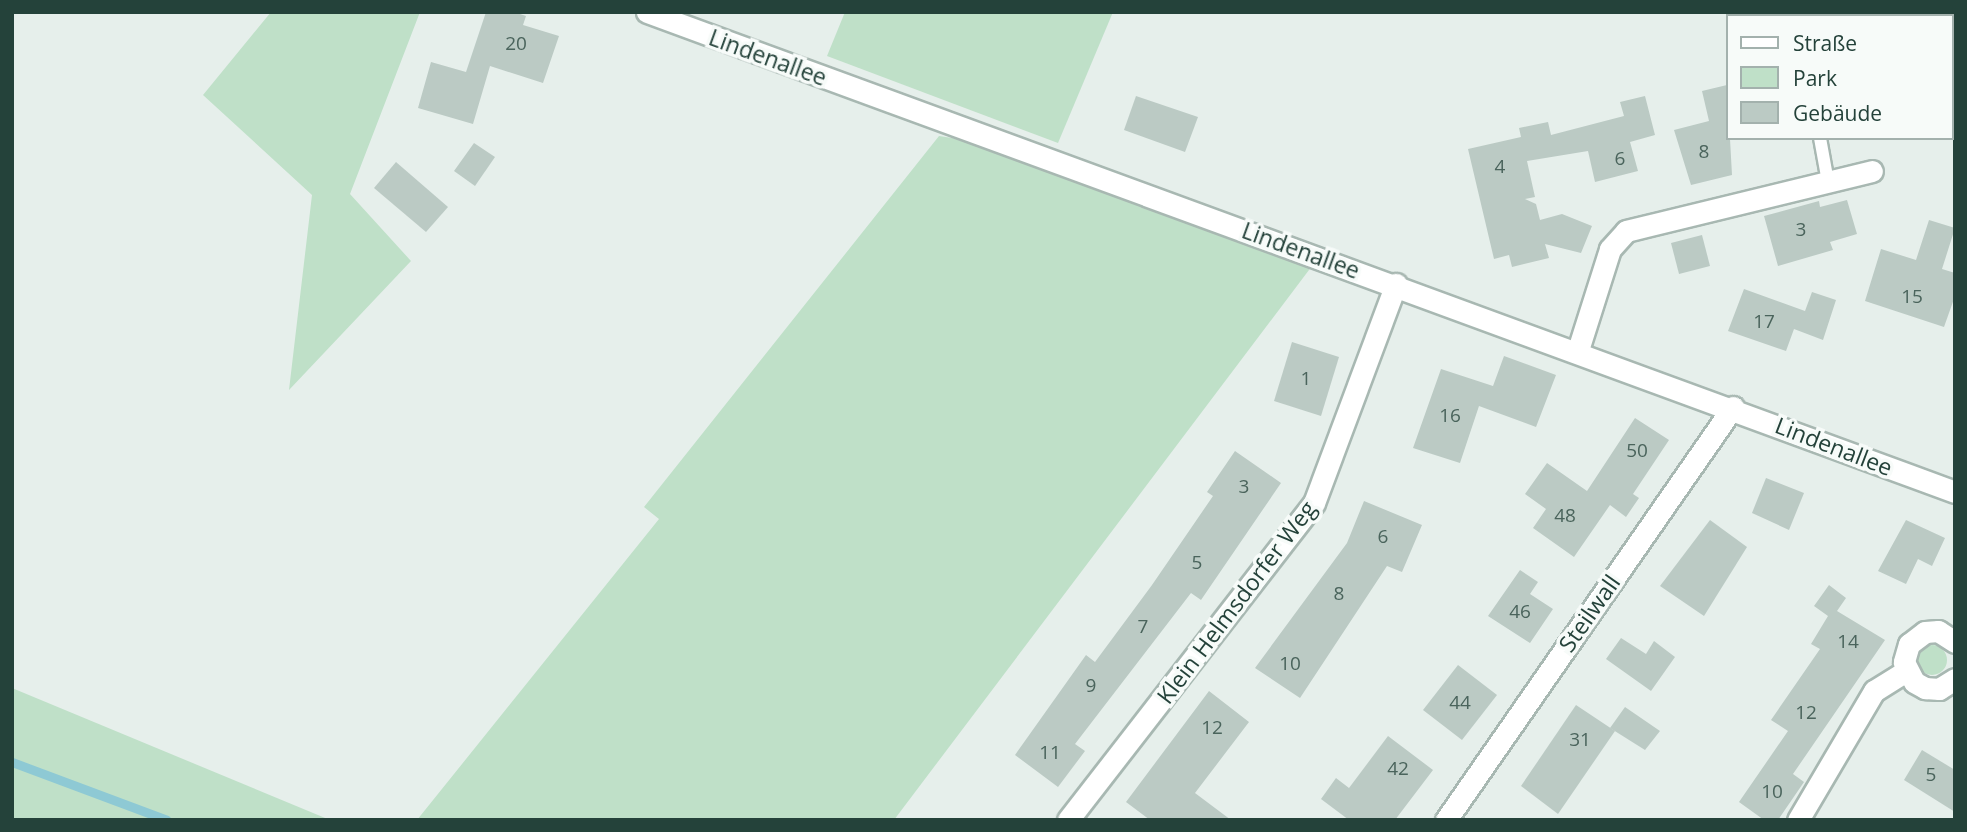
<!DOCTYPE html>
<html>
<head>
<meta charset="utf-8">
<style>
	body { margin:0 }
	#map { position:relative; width:1967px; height:832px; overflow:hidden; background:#e6efeb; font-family:"Open Sans",sans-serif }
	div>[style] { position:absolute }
	.green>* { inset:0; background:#bfe0c8 }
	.round { border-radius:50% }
	.stream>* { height:9px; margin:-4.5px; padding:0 4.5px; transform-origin:4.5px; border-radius:4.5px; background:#8ec9d4 }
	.building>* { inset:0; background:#bbcac4 }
	.roads { filter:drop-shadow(2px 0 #a8b8b2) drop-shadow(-2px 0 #a8b8b2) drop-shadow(0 2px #a8b8b2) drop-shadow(0 -2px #a8b8b2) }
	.service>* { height:12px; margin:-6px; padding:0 6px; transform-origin:6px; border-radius:6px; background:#fff }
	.minor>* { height:21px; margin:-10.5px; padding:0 10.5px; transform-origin:10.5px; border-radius:10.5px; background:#fff }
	span { translate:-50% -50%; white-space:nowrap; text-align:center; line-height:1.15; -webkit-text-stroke:7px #f7fbf9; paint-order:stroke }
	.number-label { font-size:19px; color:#4a645c }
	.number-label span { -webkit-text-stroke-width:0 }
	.street-label { font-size:23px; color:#24423a }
	.frame { position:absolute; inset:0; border:14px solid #24423a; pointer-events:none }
	.legend { position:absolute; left:1726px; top:14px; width:228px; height:126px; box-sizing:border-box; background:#f7fbf9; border:2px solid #a3b1ad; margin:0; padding:9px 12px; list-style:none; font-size:21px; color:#24423a }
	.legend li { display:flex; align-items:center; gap:14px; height:35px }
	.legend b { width:35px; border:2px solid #a3b1ad }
</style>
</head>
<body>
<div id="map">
	<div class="green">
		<i style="clip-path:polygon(271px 12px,420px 12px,350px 194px,411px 261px,289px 390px,312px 195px,203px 95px)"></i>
		<i style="clip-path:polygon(845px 12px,1113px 12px,1058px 143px,827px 56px)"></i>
		<i style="clip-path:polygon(939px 136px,965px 140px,1312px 266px,894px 820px,417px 820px,659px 519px,644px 507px)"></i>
		<i class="round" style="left:1917px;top:645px;width:30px;height:30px"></i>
		<i style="clip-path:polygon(12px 688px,330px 820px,12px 820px)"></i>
	</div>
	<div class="stream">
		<i style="left:12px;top:762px;width:165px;rotate:20.5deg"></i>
	</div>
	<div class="building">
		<i style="clip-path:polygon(486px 12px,514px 12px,526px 16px,523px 25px,559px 36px,543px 83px,490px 66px,473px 124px,418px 108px,431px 62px,466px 72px)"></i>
		<i style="clip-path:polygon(1727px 85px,1732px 175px,1691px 185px,1674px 130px,1709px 121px,1702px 91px)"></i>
		<i style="clip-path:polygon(1136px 96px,1198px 117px,1185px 152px,1124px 130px)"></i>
		<i style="clip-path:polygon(1645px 96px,1655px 135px,1630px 142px,1638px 171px,1595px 182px,1588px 151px,1527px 161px,1535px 197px,1525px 199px,1536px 204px,1540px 220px,1562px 214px,1592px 226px,1581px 253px,1545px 244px,1549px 258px,1512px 267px,1509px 255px,1494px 259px,1468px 149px,1521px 137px,1519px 128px,1548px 122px,1551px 135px,1624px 116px,1620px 102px)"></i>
		<i style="clip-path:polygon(474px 143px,495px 157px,475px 186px,454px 171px)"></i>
		<i style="clip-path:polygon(396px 162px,448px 207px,426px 232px,374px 188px)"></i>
		<i style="clip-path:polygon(1847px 200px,1857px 234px,1830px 242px,1833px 250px,1778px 266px,1764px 216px,1819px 201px,1820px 207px)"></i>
		<i style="clip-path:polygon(1929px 220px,1955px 228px,1942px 269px,1955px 273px,1955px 296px,1944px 327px,1865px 301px,1881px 249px,1916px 260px)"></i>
		<i style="clip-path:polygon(1702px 235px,1710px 266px,1679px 274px,1671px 243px)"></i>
		<i style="clip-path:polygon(1744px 289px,1805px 311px,1812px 292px,1836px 300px,1823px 340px,1794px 329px,1786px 351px,1728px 331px)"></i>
		<i style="clip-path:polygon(1292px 342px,1339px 357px,1321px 416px,1274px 401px)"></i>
		<i style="clip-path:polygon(1504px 356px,1556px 375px,1536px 427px,1479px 406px,1460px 463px,1413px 448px,1441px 369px,1493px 386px)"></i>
		<i style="clip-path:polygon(1635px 418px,1669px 440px,1633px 494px,1639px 498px,1626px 517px,1610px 505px,1574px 557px,1533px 528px,1546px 509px,1525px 494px,1547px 463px,1587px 491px)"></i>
		<i style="clip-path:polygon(1235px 451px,1281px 483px,1201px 600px,1191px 593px,1075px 744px,1085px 751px,1058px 787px,1015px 755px,1086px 655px,1095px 662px,1152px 585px,1213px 496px,1207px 492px)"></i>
		<i style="clip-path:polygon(1766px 478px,1804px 493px,1789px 530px,1752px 513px)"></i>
		<i style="clip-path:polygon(1364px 501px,1422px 525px,1402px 572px,1387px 566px,1300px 698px,1255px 668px,1347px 543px)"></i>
		<i style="clip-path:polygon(1710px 520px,1747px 547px,1704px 616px,1660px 586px)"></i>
		<i style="clip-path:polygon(1906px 520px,1945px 538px,1932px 566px,1918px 559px,1906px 584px,1878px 571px)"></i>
		<i style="clip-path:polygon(1520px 570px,1538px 582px,1530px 594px,1553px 609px,1530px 643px,1488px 616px)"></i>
		<i style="clip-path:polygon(1829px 585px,1846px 598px,1837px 611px,1885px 640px,1793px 774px,1804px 782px,1778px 820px,1764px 820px,1739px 802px,1788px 731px,1771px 720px,1820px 649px,1811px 644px,1828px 616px,1814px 606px)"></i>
		<i style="clip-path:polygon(1621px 638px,1646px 654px,1654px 641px,1675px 657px,1651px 691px,1606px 659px)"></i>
		<i style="clip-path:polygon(1458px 665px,1497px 695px,1462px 740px,1423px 710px)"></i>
		<i style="clip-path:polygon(1209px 691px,1249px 722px,1195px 793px,1231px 820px,1150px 820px,1126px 802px)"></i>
		<i style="clip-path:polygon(1576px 705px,1615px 731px,1558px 814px,1521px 786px)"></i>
		<i style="clip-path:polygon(1625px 707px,1660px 731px,1645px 750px,1610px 728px)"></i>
		<i style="clip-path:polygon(1388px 736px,1433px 770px,1395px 820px,1349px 820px,1321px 799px,1336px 778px,1349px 788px)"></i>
		<i style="clip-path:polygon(1922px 750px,1955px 770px,1955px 812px,1904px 780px)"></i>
	</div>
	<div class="roads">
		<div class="service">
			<i style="left:1820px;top:138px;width:45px;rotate:79.7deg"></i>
		</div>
		<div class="minor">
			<i style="left:647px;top:12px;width:1393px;rotate:20.15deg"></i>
			<i style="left:1578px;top:350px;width:106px;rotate:-72.4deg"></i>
			<i style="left:1610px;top:249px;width:24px;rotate:-48deg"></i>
			<i style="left:1626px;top:231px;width:253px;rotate:-13.7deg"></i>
			<i style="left:1955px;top:642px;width:20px;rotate:-147deg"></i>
			<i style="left:1938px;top:631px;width:13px;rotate:176deg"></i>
			<i style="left:1925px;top:632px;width:20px;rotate:143deg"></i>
			<i style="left:1909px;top:644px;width:19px;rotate:106deg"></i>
			<i style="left:1904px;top:662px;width:22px;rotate:63deg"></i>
			<i style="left:1914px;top:682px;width:13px;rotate:29deg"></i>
			<i style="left:1925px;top:688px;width:14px;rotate:4deg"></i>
			<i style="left:1939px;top:689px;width:19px;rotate:-32deg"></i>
			<i style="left:1068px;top:820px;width:401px;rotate:-52.2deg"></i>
			<i style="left:1314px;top:503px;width:234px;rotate:-69.5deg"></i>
			<i style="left:1446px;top:820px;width:503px;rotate:-55.2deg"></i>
			<i style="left:1798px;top:820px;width:150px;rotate:-59.5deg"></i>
			<i style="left:1874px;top:691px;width:38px;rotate:-32deg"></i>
		</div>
	</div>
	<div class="number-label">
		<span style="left:516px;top:44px">20</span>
		<span style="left:1704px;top:152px">8</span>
		<span style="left:1620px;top:159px">6</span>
		<span style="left:1500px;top:167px">4</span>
		<span style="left:1801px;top:230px">3</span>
		<span style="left:1912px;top:297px">15</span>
		<span style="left:1764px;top:322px">17</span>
		<span style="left:1306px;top:379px">1</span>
		<span style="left:1450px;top:416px">16</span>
		<span style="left:1637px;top:451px">50</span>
		<span style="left:1244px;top:487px">3</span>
		<span style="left:1565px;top:516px">48</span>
		<span style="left:1383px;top:537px">6</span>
		<span style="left:1197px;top:563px">5</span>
		<span style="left:1339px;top:594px">8</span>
		<span style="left:1520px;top:612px">46</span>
		<span style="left:1143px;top:627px">7</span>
		<span style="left:1848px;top:642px">14</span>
		<span style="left:1290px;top:664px">10</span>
		<span style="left:1091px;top:686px">9</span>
		<span style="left:1460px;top:703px">44</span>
		<span style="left:1806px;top:713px">12</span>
		<span style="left:1212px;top:728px">12</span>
		<span style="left:1580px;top:740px">31</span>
		<span style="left:1050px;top:753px">11</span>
		<span style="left:1398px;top:769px">42</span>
		<span style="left:1931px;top:775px">5</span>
		<span style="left:1772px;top:792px">10</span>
	</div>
	<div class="street-label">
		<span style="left:768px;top:57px;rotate:20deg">Lindenallee</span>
		<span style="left:1301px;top:250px;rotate:20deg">Lindenallee</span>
		<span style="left:1834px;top:446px;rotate:21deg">Lindenallee</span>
		<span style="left:1236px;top:602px;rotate:-53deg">Klein Helmsdorfer Weg</span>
		<span style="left:1589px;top:613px;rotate:-55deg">Steilwall</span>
	</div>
	<div class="frame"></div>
	<ul class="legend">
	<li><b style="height:9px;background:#fff"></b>Straße</li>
	<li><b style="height:19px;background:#bfe0c8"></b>Park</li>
	<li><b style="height:19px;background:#bbcac4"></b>Gebäude</li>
	</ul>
</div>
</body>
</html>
